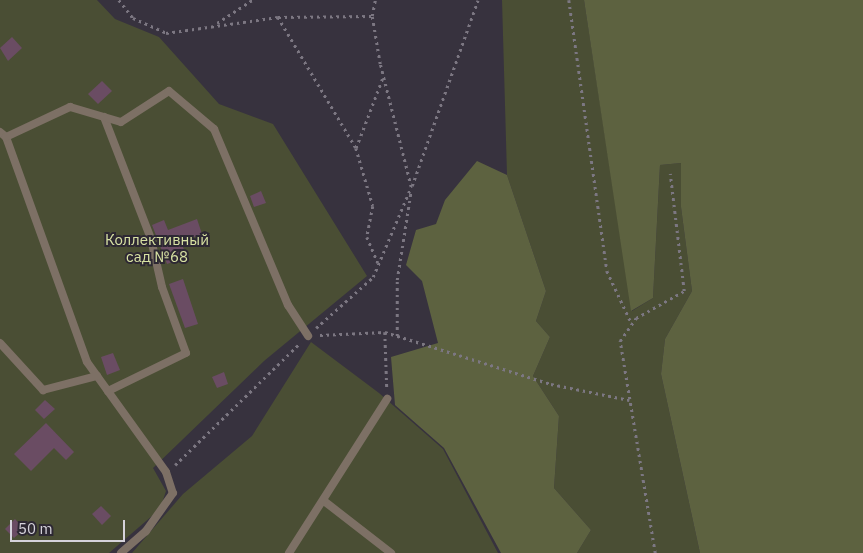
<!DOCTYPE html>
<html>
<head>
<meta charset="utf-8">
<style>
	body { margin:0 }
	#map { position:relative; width:863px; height:553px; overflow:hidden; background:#37323e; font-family:"IBM Plex Sans",sans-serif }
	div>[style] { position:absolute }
	.green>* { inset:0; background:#4a4e34 }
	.forest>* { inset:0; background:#5d6240 }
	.building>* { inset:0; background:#6a4c63 }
	.path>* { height:2.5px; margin-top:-1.25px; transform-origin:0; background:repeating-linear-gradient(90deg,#7c7782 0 2.5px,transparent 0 6.5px) }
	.service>* { height:8px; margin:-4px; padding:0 4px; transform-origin:4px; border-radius:4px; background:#7d7065 }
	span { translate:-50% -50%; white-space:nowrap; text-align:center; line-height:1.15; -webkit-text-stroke:4px #2d2833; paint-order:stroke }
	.park-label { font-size:15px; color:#d8e2a3 }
	.scale { position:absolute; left:10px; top:520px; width:115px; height:22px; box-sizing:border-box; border:2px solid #d6d3db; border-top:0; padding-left:6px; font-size:15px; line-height:18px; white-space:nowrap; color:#d6d3db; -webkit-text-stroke:4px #2d2833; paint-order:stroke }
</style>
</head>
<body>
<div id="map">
	<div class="green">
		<i style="clip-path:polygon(0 0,97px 0,115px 19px,159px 37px,219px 104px,273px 124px,367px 276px,264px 361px,153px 468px,166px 491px,160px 509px,109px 553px,0 553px)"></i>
		<i style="clip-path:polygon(502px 0,584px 0,632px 311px,653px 298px,660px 165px,681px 163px,681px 207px,692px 291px,665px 339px,661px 374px,700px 553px,577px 553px,591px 530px,554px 488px,559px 416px,533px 376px,550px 337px,536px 321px,546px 291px,507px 175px)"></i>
		<i style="clip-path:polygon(311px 342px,379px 393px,443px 449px,498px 553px,132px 553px,183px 494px,252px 436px)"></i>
	</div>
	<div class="forest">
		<i style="clip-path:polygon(584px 0,863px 0,863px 553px,700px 553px,661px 374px,665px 339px,692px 291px,681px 207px,681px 163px,660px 165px,653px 298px,631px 311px)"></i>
		<i style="clip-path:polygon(477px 161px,507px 175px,546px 291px,536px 321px,550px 337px,533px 376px,559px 416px,554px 488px,591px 530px,577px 553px,501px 553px,444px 448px,395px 405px,391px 357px,438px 343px,422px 281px,406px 265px,416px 230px,436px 224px,445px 200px)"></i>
	</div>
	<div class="building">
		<i style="clip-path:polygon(12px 37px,22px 48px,8px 61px,0 48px)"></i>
		<i style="clip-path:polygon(102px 81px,112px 91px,98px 104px,88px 94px)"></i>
		<i style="clip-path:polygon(261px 191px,266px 203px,254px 207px,250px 196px)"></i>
		<i style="clip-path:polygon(197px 219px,202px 234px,181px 242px,187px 257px,167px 264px,152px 225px,164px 220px,168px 230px)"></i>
		<i style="clip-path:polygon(183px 279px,198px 324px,185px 328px,169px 284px)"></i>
		<i style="clip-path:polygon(113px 353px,120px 370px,107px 375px,101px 357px)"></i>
		<i style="clip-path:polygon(224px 372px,228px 384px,217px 388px,212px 377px)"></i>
		<i style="clip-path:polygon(45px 400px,55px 409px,44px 419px,35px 410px)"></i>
		<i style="clip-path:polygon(46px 423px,74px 452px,66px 460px,54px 448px,31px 471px,14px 454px)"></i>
		<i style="clip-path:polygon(101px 506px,111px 516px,102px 525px,92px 514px)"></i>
		<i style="clip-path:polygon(15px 519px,24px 529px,14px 538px,5px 529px)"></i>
	</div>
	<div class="path">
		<i style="left:119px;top:0;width:23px;rotate:52deg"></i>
		<i style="left:133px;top:18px;width:36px;rotate:24deg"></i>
		<i style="left:166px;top:33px;width:113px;rotate:-8.1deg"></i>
		<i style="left:278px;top:17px;width:152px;rotate:59.2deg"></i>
		<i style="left:356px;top:148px;width:60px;rotate:73.7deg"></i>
		<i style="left:373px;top:206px;width:32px;rotate:101deg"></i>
		<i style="left:367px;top:237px;width:28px;rotate:67deg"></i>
		<i style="left:569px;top:0;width:274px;rotate:82deg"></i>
		<i style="left:607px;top:271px;width:56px;rotate:64.8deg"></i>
		<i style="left:278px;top:17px;width:94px;rotate:-0.6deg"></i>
		<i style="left:217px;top:23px;width:42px;rotate:-33.3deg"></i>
		<i style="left:356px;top:148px;width:76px;rotate:-69.2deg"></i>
		<i style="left:412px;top:186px;width:197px;rotate:-70.5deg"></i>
		<i style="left:316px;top:328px;width:76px;rotate:-41.8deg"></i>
		<i style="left:373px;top:277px;width:98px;rotate:-67.1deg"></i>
		<i style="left:411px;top:187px;width:127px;rotate:-104.1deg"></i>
		<i style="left:380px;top:64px;width:49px;rotate:-99.5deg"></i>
		<i style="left:372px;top:16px;width:16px;rotate:-79deg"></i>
		<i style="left:385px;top:332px;width:56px;rotate:88deg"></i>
		<i style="left:320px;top:335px;width:65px;rotate:-2.6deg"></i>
		<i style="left:385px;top:332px;width:174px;rotate:17.4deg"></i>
		<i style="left:551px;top:384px;width:80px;rotate:11.6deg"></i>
		<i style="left:397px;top:336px;width:56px;rotate:-90deg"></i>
		<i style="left:397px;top:280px;width:90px;rotate:-81.1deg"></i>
		<i style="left:175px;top:465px;width:175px;rotate:-44.3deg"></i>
		<i style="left:655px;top:553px;width:215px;rotate:-99.4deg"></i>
		<i style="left:620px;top:341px;width:28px;rotate:-55deg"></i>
		<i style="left:636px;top:318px;width:55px;rotate:-29.4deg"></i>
		<i style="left:684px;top:291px;width:118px;rotate:-96.8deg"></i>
	</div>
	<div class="service">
		<i style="left:104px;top:117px;width:131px;rotate:68.9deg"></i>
		<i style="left:151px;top:239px;width:49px;rotate:77.1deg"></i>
		<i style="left:162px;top:287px;width:70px;rotate:70deg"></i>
		<i style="left:186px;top:353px;width:87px;rotate:154deg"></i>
		<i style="left:0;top:132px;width:8px;rotate:40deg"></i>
		<i style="left:6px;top:137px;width:239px;rotate:70.2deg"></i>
		<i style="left:87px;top:362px;width:135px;rotate:54.3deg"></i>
		<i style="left:166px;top:472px;width:22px;rotate:72deg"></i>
		<i style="left:173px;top:493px;width:47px;rotate:125.4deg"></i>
		<i style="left:146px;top:531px;width:33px;rotate:139deg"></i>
		<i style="left:6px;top:137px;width:71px;rotate:-25.1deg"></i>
		<i style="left:70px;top:107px;width:53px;rotate:16.4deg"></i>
		<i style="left:121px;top:122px;width:57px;rotate:-32.9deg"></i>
		<i style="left:169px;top:91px;width:59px;rotate:40.2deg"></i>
		<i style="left:214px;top:129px;width:191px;rotate:67.2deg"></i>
		<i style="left:288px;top:305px;width:37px;rotate:57deg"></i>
		<i style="left:0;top:343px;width:64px;rotate:47.5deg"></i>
		<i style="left:43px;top:390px;width:56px;rotate:-14.5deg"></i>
		<i style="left:324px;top:501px;width:85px;rotate:37.8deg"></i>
		<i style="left:289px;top:553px;width:183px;rotate:-57.5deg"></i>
	</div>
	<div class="park-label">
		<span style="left:157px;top:248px">Коллективный<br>сад №68</span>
	</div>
	<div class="scale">50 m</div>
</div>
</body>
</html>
